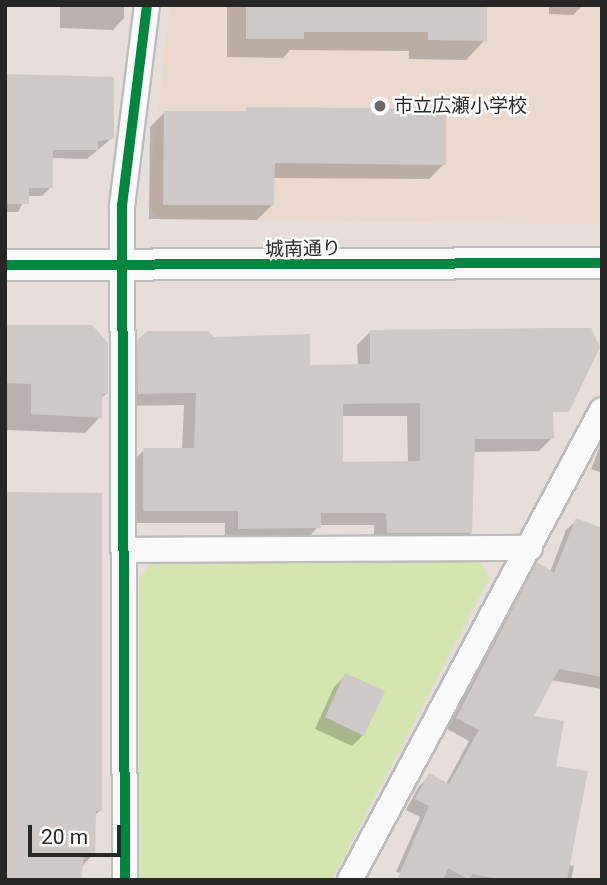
<!DOCTYPE html>
<html>
<head>
<meta charset="utf-8">
<style>
	body { margin:0 }
	#map { position:relative; width:607px; height:885px; overflow:hidden; background:#e7dedb; font-family:Roboto,"Noto Sans JP",sans-serif }
	div>[style] { position:absolute }
	.education>* { inset:0; background:#ecd9cd }
	.green>* { inset:0; background:#d4e5af }
	.shadow>* { inset:0; background:#0003 }
	.building>* { inset:0; background:#cec8c6 }
	.roads { filter:drop-shadow(2px 0 #bdbcbc) drop-shadow(-2px 0 #bdbcbc) drop-shadow(0 2px #bdbcbc) drop-shadow(0 -2px #bdbcbc) }
	.minor>* { height:24px; margin:-12px; padding:0 12px; transform-origin:12px; border-radius:12px; background:#fbfafa }
	.tertiary>* { height:30px; margin:-15px; padding:0 15px; transform-origin:15px; border-radius:15px; background:#fbfafa }
	.cycleway>* { height:10px; margin:-5px; padding:0 5px; transform-origin:5px; border-radius:5px; background:#00873e }
	.dots>* { width:19px; height:19px; translate:-50% -50%; box-sizing:border-box; border:4px solid #fff; border-radius:50% }
	span { translate:-50% -50%; white-space:nowrap; text-align:center; line-height:1.15; -webkit-text-stroke:5px #fff; paint-order:stroke }
	.poi-label { font-size:19px; color:#272727 }
	.left { translate:0 -50%; text-align:left }
	.street-label { font-size:19px; color:#272727 }
	.frame { position:absolute; inset:0; border:7px solid #272727; pointer-events:none }
	.scale { position:absolute; left:28px; top:825px; width:93px; height:32px; box-sizing:border-box; border:4px solid #272727; border-top:0; padding-left:9px; font-size:21px; line-height:24px; white-space:nowrap; color:#272727; -webkit-text-stroke:5px #fff; paint-order:stroke }
</style>
</head>
<body>
<div id="map">
	<div class="education">
		<i style="clip-path:polygon(170px 5px,602px 5px,601px 224px,162px 220px,147px 207px)"></i>
	</div>
	<div class="green">
		<i style="clip-path:polygon(478px 558px,490px 577px,332px 880px,139px 880px,139px 578px,156px 560px)"></i>
	</div>
	<div class="shadow">
		<i style="clip-path:polygon(60px 5px,124px 5px,124px 18px,113px 30px,60px 28px)"></i>
		<i style="clip-path:polygon(227px 5px,485px 5px,485px 40px,466px 60px,409px 59px,409px 51px,290px 50px,283px 58px,227px 57px)"></i>
		<i style="clip-path:polygon(549px 5px,583px 5px,573px 15px,549px 14px)"></i>
		<i style="clip-path:polygon(5px 76px,112px 138px,87px 159px,52px 158px,51px 187px,42px 196px,27px 196px,18px 212px,5px 212px)"></i>
		<i style="clip-path:polygon(165px 112px,444px 164px,429px 179px,273px 178px,272px 205px,257px 220px,149px 219px,150px 127px)"></i>
		<i style="clip-path:polygon(5px 326px,106px 394px,100px 399px,100px 417px,85px 433px,5px 430px)"></i>
		<i style="clip-path:polygon(evenodd,370px 332px,538px 384px,552px 438px,539px 451px,473px 452px,471px 533px,458px 546px,374px 545px,374px 525px,319px 525px,306px 541px,225px 541px,225px 523px,131px 523px,131px 463px,144px 450px,182px 450px,184px 405px,125px 406px,125px 355px,139px 342px,213px 339px,308px 366px,358px 366px,357px 345px,370px 332px,341px 416px,407px 416px,408px 463px,341px 463px,341px 416px)"></i>
		<i style="clip-path:polygon(602px 441px,602px 473px,591px 469px)"></i>
		<i style="clip-path:polygon(5px 494px,101px 495px,101px 810px,94px 816px,93px 855px,81px 867px,5px 880px)"></i>
		<i style="clip-path:polygon(577px 520px,602px 530px,602px 689px,551px 680px,531px 717px,554px 767px,568px 865px,574px 866px,571px 880px,436px 880px,396px 872px,420px 817px,406px 810px,419px 786px,430px 776px,446px 784px,469px 741px,447px 729px,527px 575px,538px 564px,550px 572px,566px 530px)"></i>
		<i style="clip-path:polygon(346px 675px,363px 735px,352px 746px,315px 729px,334px 687px)"></i>
	</div>
	<div class="building">
		<i style="clip-path:polygon(246px 5px,487px 5px,487px 41px,428px 40px,428px 32px,304px 32px,304px 39px,246px 39px)"></i>
		<i style="clip-path:polygon(5px 74px,114px 77px,114px 139px,98px 141px,98px 150px,53px 150px,53px 188px,29px 188px,29px 204px,5px 204px)"></i>
		<i style="clip-path:polygon(246px 107px,446px 109px,446px 165px,275px 163px,274px 205px,163px 205px,164px 111px,246px 111px)"></i>
		<i style="clip-path:polygon(5px 325px,92px 325px,108px 343px,108px 394px,102px 394px,102px 418px,31px 414px,31px 384px,5px 383px)"></i>
		<i style="clip-path:polygon(evenodd,555px 328px,591px 328px,600px 347px,569px 412px,553px 412px,554px 439px,475px 439px,472px 533px,387px 533px,386px 513px,321px 513px,321px 528px,238px 529px,238px 511px,143px 511px,143px 448px,194px 448px,196px 393px,138px 394px,137px 340px,148px 331px,208px 331px,214px 337px,310px 334px,310px 365px,370px 364px,370px 330px,555px 328px,420px 403px,420px 461px,343px 462px,343px 404px,420px 403px)"></i>
		<i style="clip-path:polygon(6px 492px,102px 493px,102px 811px,96px 811px,95px 855px,84px 855px,81px 880px,5px 880px)"></i>
		<i style="clip-path:polygon(576px 518px,602px 528px,602px 677px,559px 669px,534px 716px,564px 721px,556px 766px,588px 771px,567px 880px,502px 880px,473px 874px,469px 880px,448px 868px,443px 880px,397px 880px,429px 806px,415px 799px,429px 773px,449px 784px,479px 730px,456px 718px,537px 562px,554px 573px)"></i>
		<i style="clip-path:polygon(345px 673px,385px 691px,364px 736px,325px 717px)"></i>
	</div>
	<div class="roads">
		<div class="minor">
			<i style="left:124px;top:550px;width:406px;rotate:-0.3deg"></i>
			<i style="left:125px;top:880px;width:674px;rotate:-90.26deg"></i>
			<i style="left:122px;top:206px;width:203px;rotate:-82.9deg"></i>
			<i style="left:350px;top:880px;width:533px;rotate:-61.8deg"></i>
		</div>
		<div class="tertiary">
			<i style="left:5px;top:265px;width:597px;rotate:-0.19deg"></i>
		</div>
	</div>
	<div class="cycleway">
		<i style="left:5px;top:265px;width:597px;rotate:-0.19deg"></i>
		<i style="left:125px;top:880px;width:674px;rotate:-90.26deg"></i>
		<i style="left:122px;top:206px;width:203px;rotate:-82.9deg"></i>
	</div>
	<div class="dots">
		<i style="left:380px;top:106px;background:#6a6766"></i>
	</div>
	<div class="poi-label">
		<span class="left" style="left:394px;top:106px">市立広瀬小学校</span>
	</div>
	<div class="street-label">
		<span style="left:303px;top:249px;rotate:-1deg">城南通り</span>
	</div>
	<div class="frame"></div>
	<div class="scale">20 m</div>
</div>
</body>
</html>
